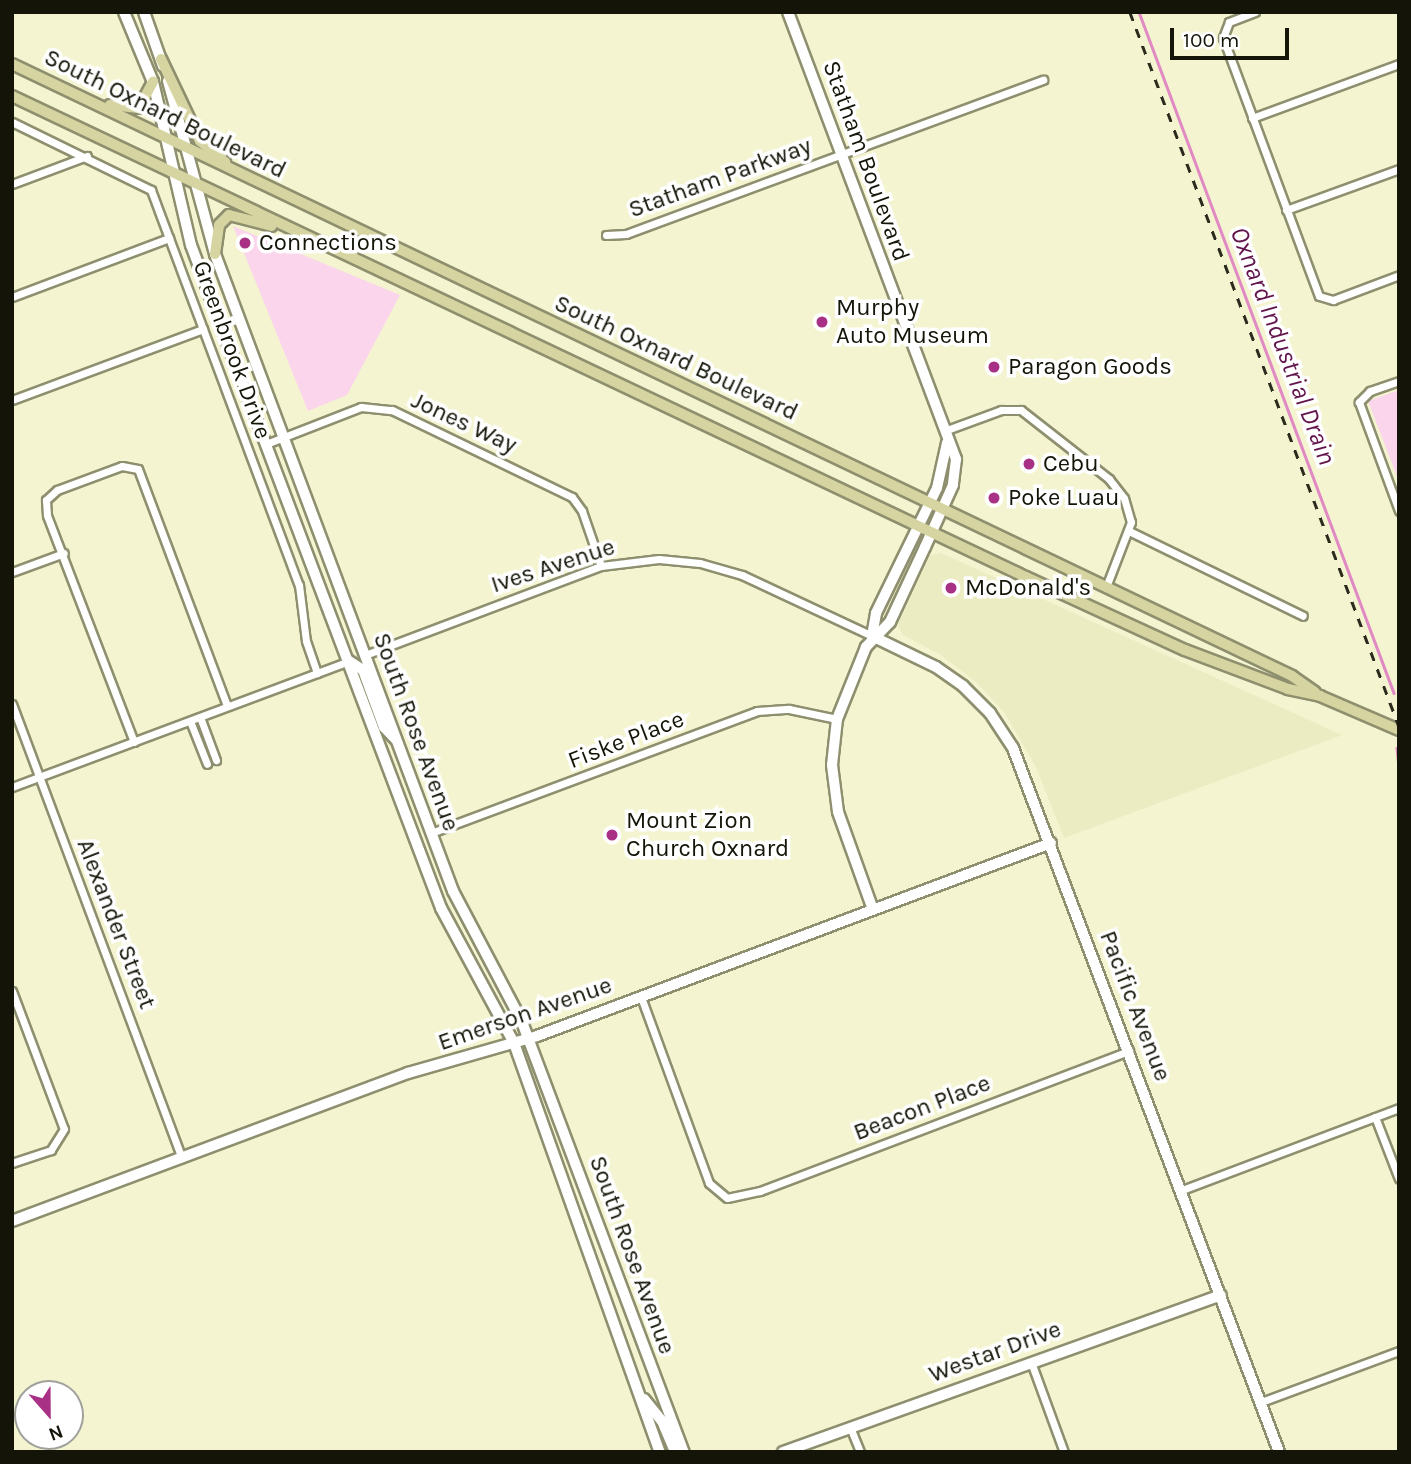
<!DOCTYPE html>
<html>
<head>
<meta charset="utf-8">
<style>
	body { margin:0 }
	#map { position:relative; width:1411px; height:1464px; overflow:hidden; background:#f4f4d1; font-family:Karla,sans-serif }
	div>[style] { position:absolute }
	.built>* { inset:0; background:#ebecc1 }
	.green>* { inset:0; background:#fbd5eb }
	.stream>* { height:2.5px; margin:-1.25px; padding:0 1.25px; transform-origin:1.25px; border-radius:1.25px; background:#e189c2 }
	.roads { filter:drop-shadow(2px 0 #8e8f6e) drop-shadow(-2px 0 #8e8f6e) drop-shadow(0 2px #8e8f6e) drop-shadow(0 -2px #8e8f6e) }
	.street>* { height:7px; margin:-3.5px; padding:0 3.5px; transform-origin:3.5px; border-radius:3.5px; background:#fff }
	.secondary>* { height:10px; margin:-5px; padding:0 5px; transform-origin:5px; border-radius:5px; background:#fff }
	.primary>* { height:10px; margin:-5px; padding:0 5px; transform-origin:5px; border-radius:5px; background:#d6d5a1 }
	.rail>* { height:2.5px; margin-top:-1.25px; transform-origin:0; background:repeating-linear-gradient(90deg,#2b2b1d 0 9px,transparent 0 18px) }
	.dots>* { width:19px; height:19px; translate:-50% -50%; box-sizing:border-box; border:4px solid #fff; border-radius:50% }
	span { translate:-50% -50%; white-space:nowrap; text-align:center; line-height:1.15; -webkit-text-stroke:7px #fff; paint-order:stroke }
	.street-label { font-size:24px; color:#141408 }
	.poi-label { font-size:24px; color:#141408 }
	.left { translate:0 -50%; text-align:left }
	.water-label { font-size:26px; color:#62144c; font-style:italic }
	.frame { position:absolute; inset:0; border:14px solid #141408; pointer-events:none }
	.north { position:absolute; left:14px; top:1380px; width:70px; height:70px; box-sizing:border-box; background:#fff; border:2px solid #a1a19c; border-radius:50%; rotate:159deg; font-size:19px; font-weight:700; line-height:28px; text-align:center; color:#141408 }
	.north::after { content:''; display:block; margin:auto; width:24px; height:32px; background:#a83085; clip-path:polygon(50% 0,100% 100%,50% 72%,0 100%) }
	.scale { position:absolute; left:1170px; top:28px; width:119px; height:32px; box-sizing:border-box; border:4px solid #141408; border-top:0; padding-left:9px; font-size:21px; line-height:24px; white-space:nowrap; color:#141408; -webkit-text-stroke:5px #fff; paint-order:stroke }
</style>
</head>
<body>
<div id="map">
	<div class="built">
		<i style="clip-path:polygon(941px 553px,1342px 735px,1064px 838px,1036px 767px,1004px 712px,976px 682px,941px 655px,903px 635px,898px 625px,930px 555px)"></i>
	</div>
	<div class="green">
		<i style="clip-path:polygon(233px 226px,400px 295px,347px 395px,308px 411px)"></i>
		<i style="clip-path:polygon(1399px 390px,1399px 478px,1398px 479px,1368px 401px)"></i>
	</div>
	<div class="stream">
		<i style="left:1139px;top:12px;width:727px;rotate:69.47deg"></i>
		<i style="left:1397px;top:748px;width:19px;rotate:84deg"></i>
	</div>
	<div class="roads">
		<div class="street">
			<i style="left:1255px;top:12px;width:28px;rotate:159deg"></i>
			<i style="left:1229px;top:22px;width:17px;rotate:111deg"></i>
			<i style="left:1223px;top:38px;width:275px;rotate:69.6deg"></i>
			<i style="left:1319px;top:296px;width:15px;rotate:16deg"></i>
			<i style="left:1333px;top:300px;width:71px;rotate:-20.7deg"></i>
			<i style="left:1252px;top:118px;width:157px;rotate:-20.2deg"></i>
			<i style="left:12px;top:122px;width:155px;rotate:26.1deg"></i>
			<i style="left:151px;top:190px;width:422px;rotate:69.5deg"></i>
			<i style="left:299px;top:585px;width:56px;rotate:82.9deg"></i>
			<i style="left:306px;top:641px;width:34px;rotate:71deg"></i>
			<i style="left:12px;top:184px;width:80px;rotate:-20.5deg"></i>
			<i style="left:1286px;top:210px;width:120px;rotate:-19.9deg"></i>
			<i style="left:606px;top:235px;width:20px;rotate:-3deg"></i>
			<i style="left:626px;top:234px;width:445px;rotate:-20.3deg"></i>
			<i style="left:12px;top:297px;width:168px;rotate:-20.6deg"></i>
			<i style="left:1399px;top:381px;width:31px;rotate:161deg"></i>
			<i style="left:1370px;top:391px;width:16px;rotate:135deg"></i>
			<i style="left:1359px;top:402px;width:116px;rotate:69.8deg"></i>
			<i style="left:12px;top:400px;width:204px;rotate:-20.4deg"></i>
			<i style="left:944px;top:431px;width:61px;rotate:-20.2deg"></i>
			<i style="left:1001px;top:410px;width:20px"></i>
			<i style="left:1021px;top:410px;width:112px;rotate:38.1deg"></i>
			<i style="left:1109px;top:479px;width:24px;rotate:52deg"></i>
			<i style="left:1124px;top:498px;width:25px;rotate:74deg"></i>
			<i style="left:1131px;top:522px;width:70px;rotate:111deg"></i>
			<i style="left:266px;top:444px;width:102px;rotate:-21.3deg"></i>
			<i style="left:361px;top:407px;width:31px;rotate:6deg"></i>
			<i style="left:392px;top:410px;width:200px;rotate:25.8deg"></i>
			<i style="left:572px;top:497px;width:17px;rotate:54deg"></i>
			<i style="left:582px;top:511px;width:58px;rotate:70.9deg"></i>
			<i style="left:1131px;top:532px;width:191px;rotate:26deg"></i>
			<i style="left:12px;top:572px;width:55px;rotate:-20.1deg"></i>
			<i style="left:365px;top:655px;width:252px;rotate:-20.7deg"></i>
			<i style="left:601px;top:566px;width:58px;rotate:-6.9deg"></i>
			<i style="left:659px;top:559px;width:41px;rotate:5.6deg"></i>
			<i style="left:700px;top:563px;width:44px;rotate:15.9deg"></i>
			<i style="left:742px;top:575px;width:144px;rotate:25.1deg"></i>
			<i style="left:12px;top:704px;width:485px;rotate:69.5deg"></i>
			<i style="left:200px;top:717px;width:46px;rotate:69.6deg"></i>
			<i style="left:190px;top:721px;width:46px;rotate:68.4deg"></i>
			<i style="left:134px;top:742px;width:243px;rotate:-111deg"></i>
			<i style="left:47px;top:515px;width:15px;rotate:-94deg"></i>
			<i style="left:46px;top:500px;width:15px;rotate:-42deg"></i>
			<i style="left:57px;top:490px;width:69px;rotate:-20.3deg"></i>
			<i style="left:122px;top:466px;width:16px;rotate:11deg"></i>
			<i style="left:138px;top:469px;width:253px;rotate:69.4deg"></i>
			<i style="left:12px;top:787px;width:360px;rotate:-20.5deg"></i>
			<i style="left:431px;top:833px;width:348px;rotate:-20.5deg"></i>
			<i style="left:757px;top:711px;width:32px;rotate:-4deg"></i>
			<i style="left:789px;top:709px;width:49px;rotate:11.8deg"></i>
			<i style="left:12px;top:991px;width:147px;rotate:69.4deg"></i>
			<i style="left:64px;top:1129px;width:25px;rotate:122deg"></i>
			<i style="left:51px;top:1150px;width:41px;rotate:161.6deg"></i>
			<i style="left:641px;top:997px;width:198px;rotate:69.9deg"></i>
			<i style="left:709px;top:1183px;width:23px;rotate:40deg"></i>
			<i style="left:727px;top:1198px;width:34px;rotate:-12deg"></i>
			<i style="left:760px;top:1191px;width:395px;rotate:-20.8deg"></i>
			<i style="left:1375px;top:1117px;width:66px;rotate:68.8deg"></i>
			<i style="left:1182px;top:1190px;width:232px;rotate:-20.7deg"></i>
			<i style="left:1031px;top:1362px;width:96px;rotate:69.9deg"></i>
			<i style="left:1261px;top:1402px;width:147px;rotate:-20.3deg"></i>
			<i style="left:850px;top:1427px;width:27px;rotate:68deg"></i>
		</div>
		<div class="secondary">
			<i style="left:124px;top:12px;width:76px;rotate:67.5deg"></i>
			<i style="left:153px;top:82px;width:167px;rotate:76.9deg"></i>
			<i style="left:191px;top:245px;width:140px;rotate:69.5deg"></i>
			<i style="left:240px;top:376px;width:569px;rotate:69.3deg"></i>
			<i style="left:441px;top:908px;width:153px;rotate:61.6deg"></i>
			<i style="left:514px;top:1043px;width:434px;rotate:70.4deg"></i>
			<i style="left:144px;top:12px;width:57px;rotate:70.6deg"></i>
			<i style="left:788px;top:12px;width:478px;rotate:69.4deg"></i>
			<i style="left:956px;top:459px;width:26px;rotate:97deg"></i>
			<i style="left:953px;top:485px;width:68px;rotate:114.3deg"></i>
			<i style="left:925px;top:547px;width:83px;rotate:115deg"></i>
			<i style="left:890px;top:622px;width:35px;rotate:134deg"></i>
			<i style="left:866px;top:647px;width:78px;rotate:111.9deg"></i>
			<i style="left:837px;top:719px;width:46px;rotate:96.2deg"></i>
			<i style="left:832px;top:765px;width:47px;rotate:82.7deg"></i>
			<i style="left:838px;top:812px;width:104px;rotate:70.3deg"></i>
			<i style="left:168px;top:81px;width:179px;rotate:74.8deg"></i>
			<i style="left:215px;top:254px;width:680px;rotate:69.51deg"></i>
			<i style="left:453px;top:891px;width:148px;rotate:62.2deg"></i>
			<i style="left:522px;top:1022px;width:460px;rotate:69.4deg"></i>
			<i style="left:872px;top:636px;width:71px;rotate:25.8deg"></i>
			<i style="left:936px;top:667px;width:33px;rotate:35deg"></i>
			<i style="left:963px;top:686px;width:38px;rotate:45deg"></i>
			<i style="left:990px;top:713px;width:42px;rotate:56.7deg"></i>
			<i style="left:1013px;top:748px;width:753px;rotate:69.3deg"></i>
			<i style="left:872px;top:636px;width:23px;rotate:-80deg"></i>
			<i style="left:876px;top:613px;width:139px;rotate:-64deg"></i>
			<i style="left:937px;top:488px;width:46px;rotate:-77.5deg"></i>
			<i style="left:349px;top:661px;width:17px;rotate:33deg"></i>
			<i style="left:363px;top:670px;width:61px;rotate:69.8deg"></i>
			<i style="left:384px;top:727px;width:16px;rotate:47deg"></i>
			<i style="left:12px;top:1221px;width:423px;rotate:-20.5deg"></i>
			<i style="left:408px;top:1073px;width:134px;rotate:-16deg"></i>
			<i style="left:537px;top:1036px;width:549px;rotate:-20.58deg"></i>
			<i style="left:644px;top:1399px;width:28px;rotate:51deg"></i>
			<i style="left:662px;top:1421px;width:34px;rotate:67deg"></i>
			<i style="left:783px;top:1452px;width:465px;rotate:-19.7deg"></i>
		</div>
		<div class="primary">
			<i style="left:161px;top:59px;width:91px;rotate:64.6deg"></i>
			<i style="left:200px;top:141px;width:33px;rotate:40deg"></i>
			<i style="left:12px;top:64px;width:1419px;rotate:25.55deg"></i>
			<i style="left:1292px;top:676px;width:28px;rotate:35deg"></i>
			<i style="left:12px;top:96px;width:1122px;rotate:25.38deg"></i>
			<i style="left:1026px;top:577px;width:175px;rotate:24.7deg"></i>
			<i style="left:1185px;top:650px;width:110px;rotate:20.7deg"></i>
			<i style="left:1288px;top:689px;width:33px;rotate:12deg"></i>
			<i style="left:1320px;top:696px;width:86px;rotate:23.3deg"></i>
			<i style="left:110px;top:105px;width:29px;rotate:6deg"></i>
			<i style="left:139px;top:108px;width:30px;rotate:-62deg"></i>
			<i style="left:215px;top:254px;width:29px;rotate:-82deg"></i>
			<i style="left:219px;top:225px;width:14px;rotate:-45deg"></i>
			<i style="left:229px;top:215px;width:44px;rotate:14.3deg"></i>
		</div>
	</div>
	<div class="rail">
		<i style="left:1130px;top:12px;width:763px;rotate:69.36deg"></i>
	</div>
	<div class="dots">
		<i style="left:245px;top:243px;background:#a83085"></i>
		<i style="left:822px;top:322px;background:#a83085"></i>
		<i style="left:994px;top:367px;background:#a83085"></i>
		<i style="left:1029px;top:464px;background:#a83085"></i>
		<i style="left:994px;top:498px;background:#a83085"></i>
		<i style="left:951px;top:588px;background:#a83085"></i>
		<i style="left:612px;top:835px;background:#a83085"></i>
	</div>
	<div class="street-label">
		<span style="left:165px;top:114px;rotate:26deg">South Oxnard Boulevard</span>
		<span style="left:866px;top:161px;rotate:70deg">Statham Boulevard</span>
		<span style="left:720px;top:178px;rotate:-20deg">Statham Parkway</span>
		<span style="left:232px;top:350px;rotate:70deg">Greenbrook Drive</span>
		<span style="left:676px;top:358px;rotate:25deg">South Oxnard Boulevard</span>
		<span style="left:464px;top:423px;rotate:25deg">Jones Way</span>
		<span style="left:553px;top:566px;rotate:-18deg">Ives Avenue</span>
		<span style="left:416px;top:732px;rotate:70deg">South Rose Avenue</span>
		<span style="left:626px;top:740px;rotate:-21deg">Fiske Place</span>
		<span style="left:116px;top:924px;rotate:69deg">Alexander Street</span>
		<span style="left:1135px;top:1006px;rotate:69deg">Pacific Avenue</span>
		<span style="left:525px;top:1014px;rotate:-19deg">Emerson Avenue</span>
		<span style="left:922px;top:1108px;rotate:-21deg">Beacon Place</span>
		<span style="left:632px;top:1255px;rotate:70deg">South Rose Avenue</span>
		<span style="left:995px;top:1352px;rotate:-20deg">Westar Drive</span>
	</div>
	<div class="poi-label">
		<span class="left" style="left:259px;top:243px">Connections</span>
		<span class="left" style="left:836px;top:322px">Murphy<br>Auto Museum</span>
		<span class="left" style="left:1008px;top:367px">Paragon Goods</span>
		<span class="left" style="left:1043px;top:464px">Cebu</span>
		<span class="left" style="left:1008px;top:498px">Poke Luau</span>
		<span class="left" style="left:965px;top:588px">McDonald's</span>
		<span class="left" style="left:626px;top:835px">Mount Zion<br>Church Oxnard</span>
	</div>
	<div class="water-label">
		<span style="left:1283px;top:346px;rotate:69deg">Oxnard Industrial Drain</span>
	</div>
	<div class="frame"></div>
	<div class="north">N</div>
	<div class="scale">100 m</div>
</div>
</body>
</html>
